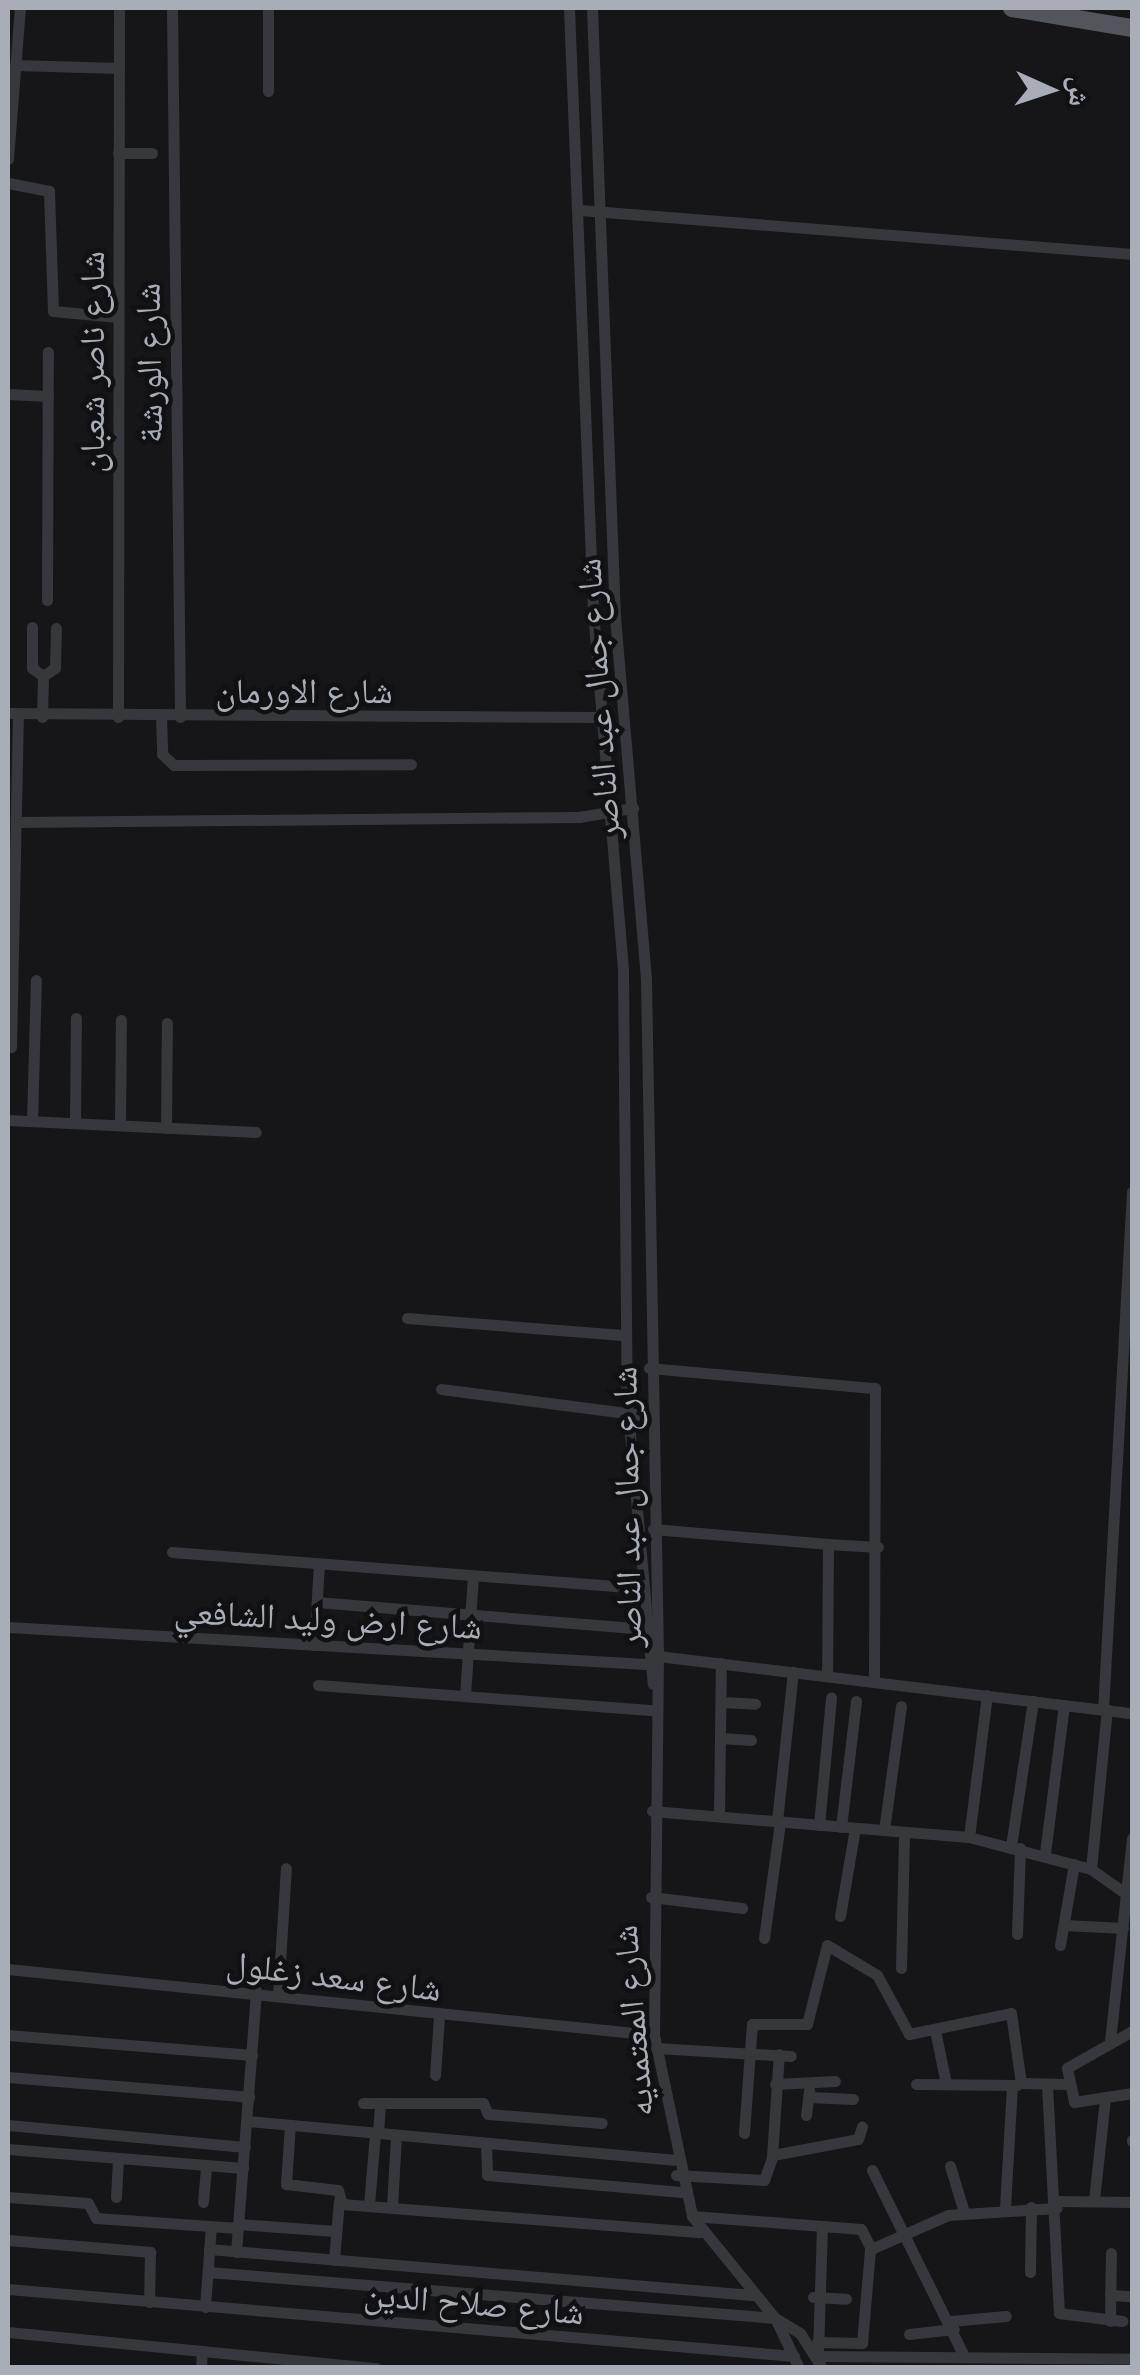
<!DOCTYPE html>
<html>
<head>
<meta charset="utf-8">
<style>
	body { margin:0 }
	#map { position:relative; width:1140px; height:2375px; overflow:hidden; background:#161618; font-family:Mulish,"Noto Naskh Arabic",sans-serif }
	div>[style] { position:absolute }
	.street>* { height:11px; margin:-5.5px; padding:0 5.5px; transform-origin:5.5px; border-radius:5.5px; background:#37383d }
	.primary>* { height:18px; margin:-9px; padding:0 9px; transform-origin:9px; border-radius:9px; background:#53555c }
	span { translate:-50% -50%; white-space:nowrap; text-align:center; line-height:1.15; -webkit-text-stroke:9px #111113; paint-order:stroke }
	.street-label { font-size:35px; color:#a8adb8 }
	.frame { position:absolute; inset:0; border:10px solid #a8adb8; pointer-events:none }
	.north { position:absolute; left:1000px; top:40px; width:100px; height:100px; -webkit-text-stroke:8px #111113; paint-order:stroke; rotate:93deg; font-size:28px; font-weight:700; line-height:40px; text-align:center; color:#a8adb8 }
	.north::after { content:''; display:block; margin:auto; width:35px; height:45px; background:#a8adb8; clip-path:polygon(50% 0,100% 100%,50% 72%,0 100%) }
</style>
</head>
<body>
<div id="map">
	<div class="street">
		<i style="left:172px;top:8px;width:709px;rotate:89.35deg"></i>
		<i style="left:569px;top:8px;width:604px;rotate:87.72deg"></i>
		<i style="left:593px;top:612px;width:360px;rotate:85.2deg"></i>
		<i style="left:623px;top:971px;width:429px;rotate:89.5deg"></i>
		<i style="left:627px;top:1400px;width:285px;rotate:84.8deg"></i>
		<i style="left:592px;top:8px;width:609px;rotate:87.84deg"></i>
		<i style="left:615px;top:617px;width:364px;rotate:85.1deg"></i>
		<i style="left:646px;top:980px;width:676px;rotate:88.98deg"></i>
		<i style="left:658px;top:1656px;width:379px;rotate:90.6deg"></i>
		<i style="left:654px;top:2035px;width:185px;rotate:78.1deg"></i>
		<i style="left:692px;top:2216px;width:132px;rotate:50.9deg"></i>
		<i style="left:775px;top:2318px;width:55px;rotate:64.4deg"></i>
		<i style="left:15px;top:65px;width:104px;rotate:1.7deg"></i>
		<i style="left:268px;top:91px;width:83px;rotate:-90deg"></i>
		<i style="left:118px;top:153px;width:34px"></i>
		<i style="left:8px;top:159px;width:151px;rotate:-85.5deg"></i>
		<i style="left:8px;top:183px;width:42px;rotate:11deg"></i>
		<i style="left:49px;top:191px;width:120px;rotate:88.1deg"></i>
		<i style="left:53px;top:311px;width:65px;rotate:5.3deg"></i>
		<i style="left:580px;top:210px;width:554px;rotate:4.56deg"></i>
		<i style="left:8px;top:394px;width:40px;rotate:2.9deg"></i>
		<i style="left:47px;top:600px;width:248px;rotate:-89.8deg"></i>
		<i style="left:32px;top:627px;width:41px;rotate:90deg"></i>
		<i style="left:32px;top:668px;width:14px;rotate:36deg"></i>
		<i style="left:43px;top:676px;width:14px;rotate:-34deg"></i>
		<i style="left:55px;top:668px;width:40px;rotate:-88.6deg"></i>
		<i style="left:8px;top:713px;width:593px;rotate:0.39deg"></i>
		<i style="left:42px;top:717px;width:41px;rotate:-88.6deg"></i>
		<i style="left:118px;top:717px;width:709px;rotate:-89.92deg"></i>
		<i style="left:161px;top:717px;width:37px;rotate:88deg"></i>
		<i style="left:162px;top:754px;width:16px;rotate:43deg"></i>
		<i style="left:174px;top:765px;width:237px;rotate:-0.2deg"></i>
		<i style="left:16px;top:822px;width:563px;rotate:-0.51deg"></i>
		<i style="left:579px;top:817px;width:55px;rotate:-9.5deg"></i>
		<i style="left:11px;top:1047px;width:333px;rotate:-88.8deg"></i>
		<i style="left:8px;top:1120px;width:248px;rotate:2.8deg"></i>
		<i style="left:32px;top:1121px;width:141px;rotate:-88.4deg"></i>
		<i style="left:75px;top:1123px;width:105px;rotate:-89.5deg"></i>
		<i style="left:120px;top:1125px;width:105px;rotate:-89.5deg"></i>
		<i style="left:166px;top:1128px;width:105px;rotate:-89.5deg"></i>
		<i style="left:407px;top:1318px;width:219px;rotate:4.5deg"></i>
		<i style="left:649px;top:1368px;width:227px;rotate:5.1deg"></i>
		<i style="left:875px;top:1388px;width:294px;rotate:90.2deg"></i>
		<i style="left:441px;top:1389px;width:210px;rotate:7.4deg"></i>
		<i style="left:653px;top:1529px;width:176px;rotate:4.9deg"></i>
		<i style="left:828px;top:1544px;width:132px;rotate:90.4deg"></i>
		<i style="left:828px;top:1544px;width:50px;rotate:3.4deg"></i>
		<i style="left:172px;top:1552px;width:470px;rotate:4.4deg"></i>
		<i style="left:317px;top:1602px;width:327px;rotate:4.7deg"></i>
		<i style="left:8px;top:1627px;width:638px;rotate:3.32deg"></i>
		<i style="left:314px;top:1645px;width:81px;rotate:-86.5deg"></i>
		<i style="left:658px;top:1656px;width:477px;rotate:6.9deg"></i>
		<i style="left:318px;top:1685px;width:336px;rotate:4.3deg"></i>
		<i style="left:465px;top:1696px;width:119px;rotate:-86.2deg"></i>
		<i style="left:721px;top:1702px;width:34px;rotate:3deg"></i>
		<i style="left:1103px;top:1710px;width:519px;rotate:-86.8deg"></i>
		<i style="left:721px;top:1738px;width:30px;rotate:4deg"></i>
		<i style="left:652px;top:1811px;width:318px;rotate:4.7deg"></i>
		<i style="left:969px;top:1837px;width:126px;rotate:14.7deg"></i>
		<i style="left:1091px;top:1869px;width:50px;rotate:35.3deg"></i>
		<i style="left:719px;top:1816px;width:153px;rotate:-89.3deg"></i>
		<i style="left:777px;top:1821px;width:150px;rotate:-83.9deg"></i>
		<i style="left:819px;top:1825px;width:128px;rotate:-84.6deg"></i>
		<i style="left:841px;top:1827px;width:127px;rotate:-83.2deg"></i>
		<i style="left:884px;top:1830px;width:125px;rotate:-82.2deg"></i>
		<i style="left:969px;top:1837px;width:143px;rotate:-82.8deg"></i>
		<i style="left:1011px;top:1846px;width:147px;rotate:-81.4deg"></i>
		<i style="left:1045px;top:1853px;width:149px;rotate:-82.7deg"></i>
		<i style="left:1091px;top:1869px;width:160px;rotate:-84.3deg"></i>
		<i style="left:651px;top:1897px;width:92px;rotate:6.9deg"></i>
		<i style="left:840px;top:1916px;width:89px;rotate:-80.3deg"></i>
		<i style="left:1064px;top:1925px;width:59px;rotate:2.9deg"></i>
		<i style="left:1017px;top:1934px;width:86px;rotate:-88deg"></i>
		<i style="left:764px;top:1938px;width:117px;rotate:-82.1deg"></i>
		<i style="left:1060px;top:1945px;width:82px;rotate:-80.2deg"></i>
		<i style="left:901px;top:1968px;width:136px;rotate:-88.7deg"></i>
		<i style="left:8px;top:1969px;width:649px;rotate:5.83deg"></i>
		<i style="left:278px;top:1994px;width:126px;rotate:-86.4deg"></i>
		<i style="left:935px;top:2030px;width:55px;rotate:78.5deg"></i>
		<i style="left:1132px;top:2031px;width:75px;rotate:150.4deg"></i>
		<i style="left:1067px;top:2068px;width:35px;rotate:78deg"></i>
		<i style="left:1074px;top:2102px;width:59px;rotate:-8.8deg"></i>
		<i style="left:8px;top:2035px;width:245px;rotate:4.7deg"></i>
		<i style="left:1110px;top:2041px;width:204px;rotate:-83.8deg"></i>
		<i style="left:656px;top:2048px;width:135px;rotate:3.4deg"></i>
		<i style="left:435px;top:2075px;width:58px;rotate:-86.1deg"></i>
		<i style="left:8px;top:2077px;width:242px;rotate:4.7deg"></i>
		<i style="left:775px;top:2084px;width:60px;rotate:-2.9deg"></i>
		<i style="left:916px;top:2084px;width:101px;rotate:0.6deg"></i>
		<i style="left:1047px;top:2085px;width:228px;rotate:87deg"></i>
		<i style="left:1059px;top:2313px;width:64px;rotate:7.2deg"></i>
		<i style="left:808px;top:2097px;width:45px;rotate:2.5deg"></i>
		<i style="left:363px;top:2103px;width:120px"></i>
		<i style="left:483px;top:2103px;width:12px;rotate:66deg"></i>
		<i style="left:488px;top:2114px;width:114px;rotate:4.5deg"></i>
		<i style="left:806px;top:2115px;width:25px;rotate:-83deg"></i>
		<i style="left:247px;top:2121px;width:428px;rotate:5.2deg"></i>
		<i style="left:8px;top:2125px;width:238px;rotate:5.3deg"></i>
		<i style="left:290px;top:2125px;width:59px;rotate:93.9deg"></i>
		<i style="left:286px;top:2184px;width:52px;rotate:6.6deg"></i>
		<i style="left:338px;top:2190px;width:15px;rotate:74deg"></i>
		<i style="left:342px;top:2204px;width:359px;rotate:4.5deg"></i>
		<i style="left:378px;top:2133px;width:28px;rotate:-86deg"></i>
		<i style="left:744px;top:2133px;width:109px;rotate:-85.8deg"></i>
		<i style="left:752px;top:2024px;width:55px"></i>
		<i style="left:807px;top:2024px;width:81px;rotate:-75.8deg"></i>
		<i style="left:827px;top:1945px;width:58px;rotate:31deg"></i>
		<i style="left:877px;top:1975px;width:67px;rotate:61.5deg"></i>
		<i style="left:909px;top:2034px;width:104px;rotate:-11.6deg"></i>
		<i style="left:1011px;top:2013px;width:71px;rotate:81.9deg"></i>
		<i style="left:1021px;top:2083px;width:46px;rotate:1.2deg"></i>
		<i style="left:1132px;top:2140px;width:1px;rotate:90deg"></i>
		<i style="left:486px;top:2143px;width:32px;rotate:88deg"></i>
		<i style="left:487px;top:2175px;width:195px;rotate:5deg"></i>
		<i style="left:8px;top:2149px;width:236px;rotate:4.6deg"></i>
		<i style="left:772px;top:2156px;width:102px;rotate:-86.1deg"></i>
		<i style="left:950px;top:2166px;width:48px;rotate:73.1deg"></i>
		<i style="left:872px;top:2170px;width:205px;rotate:63.7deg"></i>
		<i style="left:676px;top:2175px;width:88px;rotate:3.3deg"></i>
		<i style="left:764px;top:2180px;width:27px;rotate:-70deg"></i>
		<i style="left:773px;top:2155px;width:86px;rotate:-10.7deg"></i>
		<i style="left:858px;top:2139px;width:13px;rotate:-72deg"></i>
		<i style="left:8px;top:2197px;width:80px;rotate:4.3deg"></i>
		<i style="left:88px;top:2203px;width:17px;rotate:62deg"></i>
		<i style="left:96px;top:2218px;width:142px;rotate:4deg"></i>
		<i style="left:116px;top:2197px;width:39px;rotate:-87deg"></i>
		<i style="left:1094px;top:2200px;width:103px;rotate:-83.8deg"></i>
		<i style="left:1057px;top:2201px;width:75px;rotate:0.8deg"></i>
		<i style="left:203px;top:2202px;width:37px;rotate:-85deg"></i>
		<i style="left:369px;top:2205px;width:72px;rotate:-85.2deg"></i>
		<i style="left:392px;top:2207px;width:72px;rotate:-86.8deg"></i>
		<i style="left:1005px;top:2207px;width:122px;rotate:-86.7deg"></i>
		<i style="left:692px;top:2216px;width:169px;rotate:4.4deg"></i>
		<i style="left:861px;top:2229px;width:22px;rotate:63deg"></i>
		<i style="left:871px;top:2249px;width:84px;rotate:-23.8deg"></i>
		<i style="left:948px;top:2215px;width:109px;rotate:-3.7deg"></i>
		<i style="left:238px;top:2224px;width:97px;rotate:4.1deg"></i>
		<i style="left:822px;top:2226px;width:130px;rotate:91.8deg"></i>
		<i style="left:818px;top:2356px;width:314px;rotate:0.5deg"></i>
		<i style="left:8px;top:2240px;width:143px;rotate:4.8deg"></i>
		<i style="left:150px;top:2252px;width:50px;rotate:91.1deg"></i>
		<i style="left:209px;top:2249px;width:545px;rotate:4.84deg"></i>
		<i style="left:236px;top:2252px;width:262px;rotate:-85.6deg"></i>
		<i style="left:334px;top:2260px;width:59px;rotate:-85.2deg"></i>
		<i style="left:208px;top:2272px;width:569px;rotate:4.64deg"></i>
		<i style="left:775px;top:2318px;width:29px;rotate:31deg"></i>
		<i style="left:800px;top:2333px;width:41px;rotate:57.8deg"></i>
		<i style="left:1030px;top:2272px;width:65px;rotate:-89.1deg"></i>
		<i style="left:8px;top:2289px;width:789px;rotate:4.87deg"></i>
		<i style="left:1110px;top:2295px;width:22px;rotate:3deg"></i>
		<i style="left:813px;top:2297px;width:33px;rotate:3deg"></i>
		<i style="left:205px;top:2307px;width:81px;rotate:-85.8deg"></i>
		<i style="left:951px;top:2321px;width:55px;rotate:-5.2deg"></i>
		<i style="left:1110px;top:2321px;width:68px;rotate:-89.2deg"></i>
		<i style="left:8px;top:2332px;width:370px;rotate:5.6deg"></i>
		<i style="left:909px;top:2334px;width:45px;rotate:-6.3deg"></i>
		<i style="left:817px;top:2342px;width:45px;rotate:1.3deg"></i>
		<i style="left:862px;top:2343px;width:94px;rotate:-85.1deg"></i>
		<i style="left:201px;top:2368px;width:17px;rotate:-87deg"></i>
	</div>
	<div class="primary">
		<i style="left:1012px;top:8px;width:122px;rotate:9.5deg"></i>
	</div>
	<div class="street-label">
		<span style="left:91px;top:362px;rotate:-90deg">شارع ناصر شعبان</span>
		<span style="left:148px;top:363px;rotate:-91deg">شارع الورشة</span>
		<span style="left:304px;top:690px">شارع الاورمان</span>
		<span style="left:597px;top:699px;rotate:-94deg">شارع جمال عبد الناصر</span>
		<span style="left:626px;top:1507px;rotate:-91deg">شارع جمال عبد الناصر</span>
		<span style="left:328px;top:1618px;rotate:3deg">شارع ارض وليد الشافعي</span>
		<span style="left:334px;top:1975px;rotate:7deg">شارع سعد زغلول</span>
		<span style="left:632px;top:2021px;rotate:-95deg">شارع المعتمديه</span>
		<span style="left:474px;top:2302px;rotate:5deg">شارع صلاح الدين</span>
	</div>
	<div class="frame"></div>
	<div class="north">ش</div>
</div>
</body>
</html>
